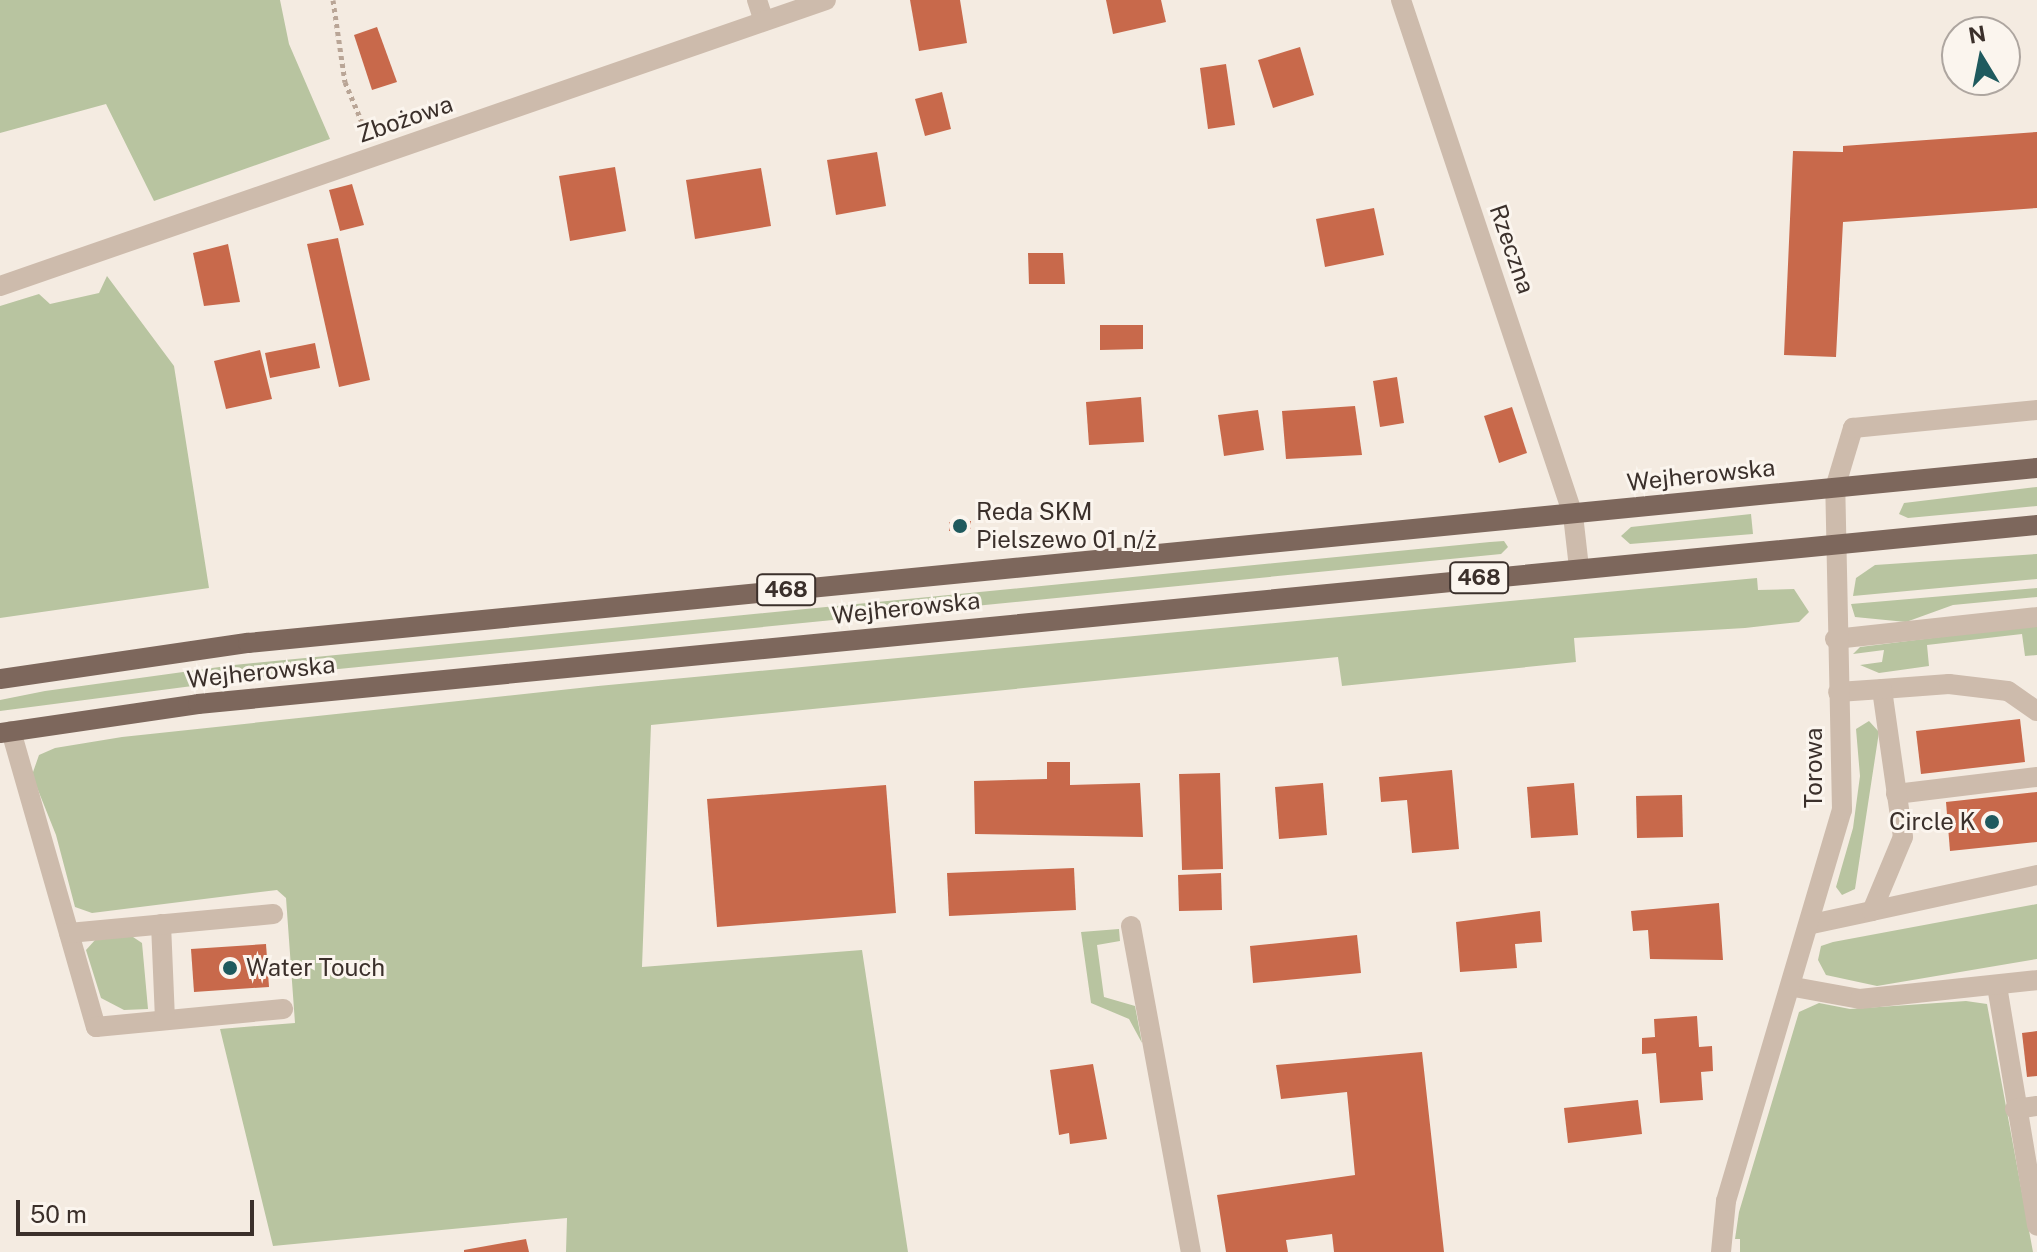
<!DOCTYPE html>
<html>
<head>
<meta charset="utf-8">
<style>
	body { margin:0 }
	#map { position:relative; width:2037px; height:1252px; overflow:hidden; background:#f4ebe1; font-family:"Public Sans",sans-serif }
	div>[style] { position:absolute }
	.green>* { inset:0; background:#b8c4a0 }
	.building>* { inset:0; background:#c8694b }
	.path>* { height:5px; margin-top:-2.5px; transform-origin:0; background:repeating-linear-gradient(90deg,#b9a596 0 4px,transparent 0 8px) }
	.minor>* { height:20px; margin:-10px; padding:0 10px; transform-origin:10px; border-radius:10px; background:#cdbbac }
	.major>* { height:20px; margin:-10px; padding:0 10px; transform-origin:10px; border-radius:10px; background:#7d675c }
	.dots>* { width:22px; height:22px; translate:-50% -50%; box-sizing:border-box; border:4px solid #fbf5ee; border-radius:50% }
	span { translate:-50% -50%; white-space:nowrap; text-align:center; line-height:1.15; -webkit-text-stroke:6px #fbf5ee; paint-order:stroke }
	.shield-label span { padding:2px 6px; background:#fbf5ee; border:2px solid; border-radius:6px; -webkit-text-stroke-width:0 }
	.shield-label { font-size:22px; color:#3b302b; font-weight:700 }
	.street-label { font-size:24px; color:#3b302b }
	.poi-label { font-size:24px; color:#3b302b }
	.left { translate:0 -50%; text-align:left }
	.right { translate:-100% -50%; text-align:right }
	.north { position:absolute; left:1941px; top:16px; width:80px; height:80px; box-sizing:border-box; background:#fbf5ee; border:2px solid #aea6a0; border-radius:50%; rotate:350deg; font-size:22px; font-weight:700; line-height:32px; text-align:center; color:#3b302b }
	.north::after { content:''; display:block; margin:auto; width:28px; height:36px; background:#1f5a5e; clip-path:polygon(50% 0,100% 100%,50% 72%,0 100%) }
	.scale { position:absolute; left:16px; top:1200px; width:238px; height:36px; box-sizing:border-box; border:4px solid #3b302b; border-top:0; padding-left:10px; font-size:24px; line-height:28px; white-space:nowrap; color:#3b302b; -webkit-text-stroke:6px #fbf5ee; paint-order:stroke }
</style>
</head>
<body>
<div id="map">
	<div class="green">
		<i style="clip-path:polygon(0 0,280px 0,289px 44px,330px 139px,154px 201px,106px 104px,0 133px)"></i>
		<i style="clip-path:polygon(107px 276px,174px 366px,209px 588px,0 618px,0 306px,39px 294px,50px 304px,99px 293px)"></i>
		<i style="clip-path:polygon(2037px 487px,2037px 506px,1908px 518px,1899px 514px,1904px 503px)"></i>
		<i style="clip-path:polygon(1751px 514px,1753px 534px,1630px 544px,1621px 536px,1631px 527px)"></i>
		<i style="clip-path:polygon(1490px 542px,1504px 541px,1508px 547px,1501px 554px,278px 675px,0 711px,0 700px,45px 691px,234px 665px)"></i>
		<i style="clip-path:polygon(2037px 554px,2037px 579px,1853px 596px,1856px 578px,1875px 565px)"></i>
		<i style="clip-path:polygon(1757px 578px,1758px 590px,1794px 589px,1809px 612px,1799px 622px,1745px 628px,1574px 638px,1576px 662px,1342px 686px,1338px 657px,651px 725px,642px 967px,862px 950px,908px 1252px,566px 1252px,567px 1218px,273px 1246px,220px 1029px,295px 1023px,286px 898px,277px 890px,92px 913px,75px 907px,56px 835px,32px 775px,39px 755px,55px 748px,122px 737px,598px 686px)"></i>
		<i style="clip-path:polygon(2037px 588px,2037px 597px,1953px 605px,1906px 622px,1855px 617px,1851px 604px)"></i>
		<i style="clip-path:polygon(2037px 625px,2037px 655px,2025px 656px,2022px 634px,1927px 645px,1929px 666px,1879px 673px,1860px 665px,1882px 662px,1884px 650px,1853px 654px,1860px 647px)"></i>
		<i style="clip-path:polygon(1869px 721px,1879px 732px,1855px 889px,1842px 895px,1836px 887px,1853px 828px,1860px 776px,1856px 729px)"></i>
		<i style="clip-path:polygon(2037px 904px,2037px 959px,1877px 986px,1826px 975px,1818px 960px,1821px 946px,1833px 942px)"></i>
		<i style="clip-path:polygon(1119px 929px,1120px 941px,1097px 945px,1104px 997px,1135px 1006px,1142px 1043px,1129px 1019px,1091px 1003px,1081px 932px)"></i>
		<i style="clip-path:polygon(130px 935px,142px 943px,148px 1009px,124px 1010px,101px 998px,86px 950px,96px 939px)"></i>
		<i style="clip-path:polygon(1966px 1001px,1987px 1004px,2033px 1252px,1740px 1252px,1740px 1239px,1735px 1239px,1739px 1212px,1799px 1012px,1819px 1003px,1850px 1009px)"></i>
	</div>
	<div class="building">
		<i style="clip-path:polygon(910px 0,960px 0,967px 43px,919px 51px)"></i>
		<i style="clip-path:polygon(1106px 0,1161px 0,1166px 22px,1113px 34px)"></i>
		<i style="clip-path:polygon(377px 27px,397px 82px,372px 90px,354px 35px)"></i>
		<i style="clip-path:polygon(1300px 47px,1314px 95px,1273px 108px,1258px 60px)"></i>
		<i style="clip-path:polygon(1226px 64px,1235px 125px,1208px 129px,1200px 68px)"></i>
		<i style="clip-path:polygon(942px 92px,951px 129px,925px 136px,915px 99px)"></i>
		<i style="clip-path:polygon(2037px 132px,2037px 208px,1843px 222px,1836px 357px,1784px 355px,1793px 151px,1843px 152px,1843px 146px)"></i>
		<i style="clip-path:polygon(877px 152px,886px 206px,836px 215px,827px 160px)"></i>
		<i style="clip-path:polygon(615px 167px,626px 231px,570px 241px,559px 176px)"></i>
		<i style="clip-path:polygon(761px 168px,771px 226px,695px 239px,686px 180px)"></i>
		<i style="clip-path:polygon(352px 184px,364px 225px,340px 231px,329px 190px)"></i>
		<i style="clip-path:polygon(1374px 208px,1384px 255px,1325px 267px,1316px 219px)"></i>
		<i style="clip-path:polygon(338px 238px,370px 380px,339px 387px,307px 244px)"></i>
		<i style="clip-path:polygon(228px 244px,240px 302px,204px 306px,193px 253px)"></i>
		<i style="clip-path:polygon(1028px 253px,1063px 253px,1065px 284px,1029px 284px)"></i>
		<i style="clip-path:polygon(1100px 325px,1143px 325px,1143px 349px,1100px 350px)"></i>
		<i style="clip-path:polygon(315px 343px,320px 368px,270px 378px,265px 353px)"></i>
		<i style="clip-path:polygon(260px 350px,272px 399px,226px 409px,214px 361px)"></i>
		<i style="clip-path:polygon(1397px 377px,1404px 423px,1380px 427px,1373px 381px)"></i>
		<i style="clip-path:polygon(1141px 397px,1144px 442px,1089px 445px,1086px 402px)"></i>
		<i style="clip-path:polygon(1355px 406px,1362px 455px,1286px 459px,1282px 411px)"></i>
		<i style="clip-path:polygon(1512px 407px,1527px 453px,1499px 463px,1484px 416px)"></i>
		<i style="clip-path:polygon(1258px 410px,1264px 450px,1224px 456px,1218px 415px)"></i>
		<i style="clip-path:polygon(971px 521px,971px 529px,949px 531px,949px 522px)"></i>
		<i style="clip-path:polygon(2020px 719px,2025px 762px,1921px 774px,1916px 731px)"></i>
		<i style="clip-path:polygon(1047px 762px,1070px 762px,1070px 785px,1140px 783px,1143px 837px,975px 834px,974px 781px,1047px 779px)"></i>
		<i style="clip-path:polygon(1452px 770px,1459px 849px,1412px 853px,1407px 800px,1381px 802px,1379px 777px)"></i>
		<i style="clip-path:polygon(1220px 773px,1223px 869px,1182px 870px,1179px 774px)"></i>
		<i style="clip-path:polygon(1323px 783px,1327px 835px,1279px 839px,1275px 787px)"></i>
		<i style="clip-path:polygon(1574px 783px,1578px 835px,1531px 838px,1527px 787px)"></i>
		<i style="clip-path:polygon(886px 785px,896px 913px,717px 927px,707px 799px)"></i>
		<i style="clip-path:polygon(2037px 792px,2037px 842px,1950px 851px,1946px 802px)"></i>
		<i style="clip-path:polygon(1682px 795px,1683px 837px,1637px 838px,1636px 796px)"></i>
		<i style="clip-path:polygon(1074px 868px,1076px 910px,949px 916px,947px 873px)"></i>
		<i style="clip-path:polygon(1221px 873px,1222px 910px,1179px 911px,1178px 875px)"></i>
		<i style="clip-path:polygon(1719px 903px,1723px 960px,1650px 959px,1648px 930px,1633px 931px,1631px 911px)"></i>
		<i style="clip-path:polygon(1540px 911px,1542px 942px,1515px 944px,1517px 968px,1460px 972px,1456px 922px)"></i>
		<i style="clip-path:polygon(1357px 935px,1361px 973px,1253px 983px,1250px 946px)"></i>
		<i style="clip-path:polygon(266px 944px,269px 987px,194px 992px,191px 949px)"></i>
		<i style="clip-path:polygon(1697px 1016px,1699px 1047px,1712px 1046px,1713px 1071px,1701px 1072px,1703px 1100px,1660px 1103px,1656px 1053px,1642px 1054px,1642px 1038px,1655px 1037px,1654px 1019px)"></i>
		<i style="clip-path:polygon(2037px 1031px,2037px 1076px,2027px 1077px,2022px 1033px)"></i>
		<i style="clip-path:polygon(1422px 1052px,1444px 1252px,1334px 1252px,1332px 1234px,1286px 1240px,1288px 1252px,1226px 1252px,1217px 1195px,1355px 1175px,1347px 1092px,1281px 1099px,1276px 1065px)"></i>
		<i style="clip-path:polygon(1093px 1064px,1107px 1139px,1070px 1144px,1069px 1133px,1059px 1135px,1050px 1070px)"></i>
		<i style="clip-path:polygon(1638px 1100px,1642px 1134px,1568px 1143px,1564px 1108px)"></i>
		<i style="clip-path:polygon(526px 1239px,529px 1252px,464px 1252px,464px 1250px)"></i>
	</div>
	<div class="path">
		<i style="left:333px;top:0;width:83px;rotate:81.7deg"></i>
		<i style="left:345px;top:82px;width:56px;rotate:67.1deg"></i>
	</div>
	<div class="minor">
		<i style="left:757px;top:0;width:22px;rotate:72deg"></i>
		<i style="left:1401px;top:0;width:543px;rotate:71.53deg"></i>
		<i style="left:1573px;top:515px;width:53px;rotate:83.5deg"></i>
		<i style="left:0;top:286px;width:874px;rotate:-19.1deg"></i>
		<i style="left:1835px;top:639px;width:203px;rotate:-6.2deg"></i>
		<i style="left:1882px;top:689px;width:67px;rotate:-4.3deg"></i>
		<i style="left:1949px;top:684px;width:59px;rotate:6.8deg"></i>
		<i style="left:2008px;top:691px;width:35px;rotate:35deg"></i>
		<i style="left:11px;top:731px;width:308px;rotate:74deg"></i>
		<i style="left:96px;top:1027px;width:188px;rotate:-5.5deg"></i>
		<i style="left:1896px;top:794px;width:142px;rotate:-6.9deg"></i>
		<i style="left:1872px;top:911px;width:169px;rotate:-12.3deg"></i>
		<i style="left:161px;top:924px;width:96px;rotate:87.6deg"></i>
		<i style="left:1812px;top:924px;width:61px;rotate:-12.2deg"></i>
		<i style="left:1872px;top:911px;width:80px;rotate:-67.3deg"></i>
		<i style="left:1903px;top:837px;width:149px;rotate:-98.1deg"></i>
		<i style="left:1882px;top:689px;width:44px;rotate:176.1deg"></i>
		<i style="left:1131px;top:926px;width:331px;rotate:79.6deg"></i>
		<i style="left:69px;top:933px;width:205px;rotate:-5.3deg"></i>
		<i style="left:1997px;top:986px;width:243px;rotate:80.5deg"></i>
		<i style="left:1794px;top:987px;width:67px;rotate:10.3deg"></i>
		<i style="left:1860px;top:999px;width:178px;rotate:-6.1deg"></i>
		<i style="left:2015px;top:1109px;width:22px;rotate:-8deg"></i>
		<i style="left:1721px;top:1252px;width:51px;rotate:-84.4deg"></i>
		<i style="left:1726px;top:1201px;width:408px;rotate:-73.5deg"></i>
		<i style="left:1842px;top:810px;width:322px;rotate:-91.2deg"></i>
		<i style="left:1835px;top:488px;width:63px;rotate:-73.3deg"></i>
		<i style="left:1853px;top:428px;width:185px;rotate:-5.6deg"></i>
	</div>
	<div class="major">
		<i style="left:0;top:679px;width:251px;rotate:-8.3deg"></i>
		<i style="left:248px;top:643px;width:1798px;rotate:-5.59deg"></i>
		<i style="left:0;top:733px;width:200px;rotate:-8.3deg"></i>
		<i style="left:198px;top:704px;width:1848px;rotate:-5.56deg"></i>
	</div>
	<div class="dots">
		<i style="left:960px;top:526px;background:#1f5a5e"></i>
		<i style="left:1992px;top:822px;background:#1f5a5e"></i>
		<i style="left:230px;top:968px;background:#1f5a5e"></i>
	</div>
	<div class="shield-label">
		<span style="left:1479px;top:578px">468</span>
		<span style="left:786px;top:590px">468</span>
	</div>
	<div class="street-label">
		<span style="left:405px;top:119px;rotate:-19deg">Zbożowa</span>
		<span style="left:1512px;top:249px;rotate:71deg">Rzeczna</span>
		<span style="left:1701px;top:475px;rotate:-6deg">Wejherowska</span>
		<span style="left:906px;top:608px;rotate:-6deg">Wejherowska</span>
		<span style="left:261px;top:672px;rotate:-6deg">Wejherowska</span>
		<span style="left:1814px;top:768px;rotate:-90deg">Torowa</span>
	</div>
	<div class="poi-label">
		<span class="left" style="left:976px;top:526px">Reda SKM<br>Pielszewo 01 n/ż</span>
		<span class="right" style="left:1976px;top:822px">Circle K</span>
		<span class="left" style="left:246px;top:968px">Water Touch</span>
	</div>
	<div class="north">N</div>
	<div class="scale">50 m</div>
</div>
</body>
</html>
